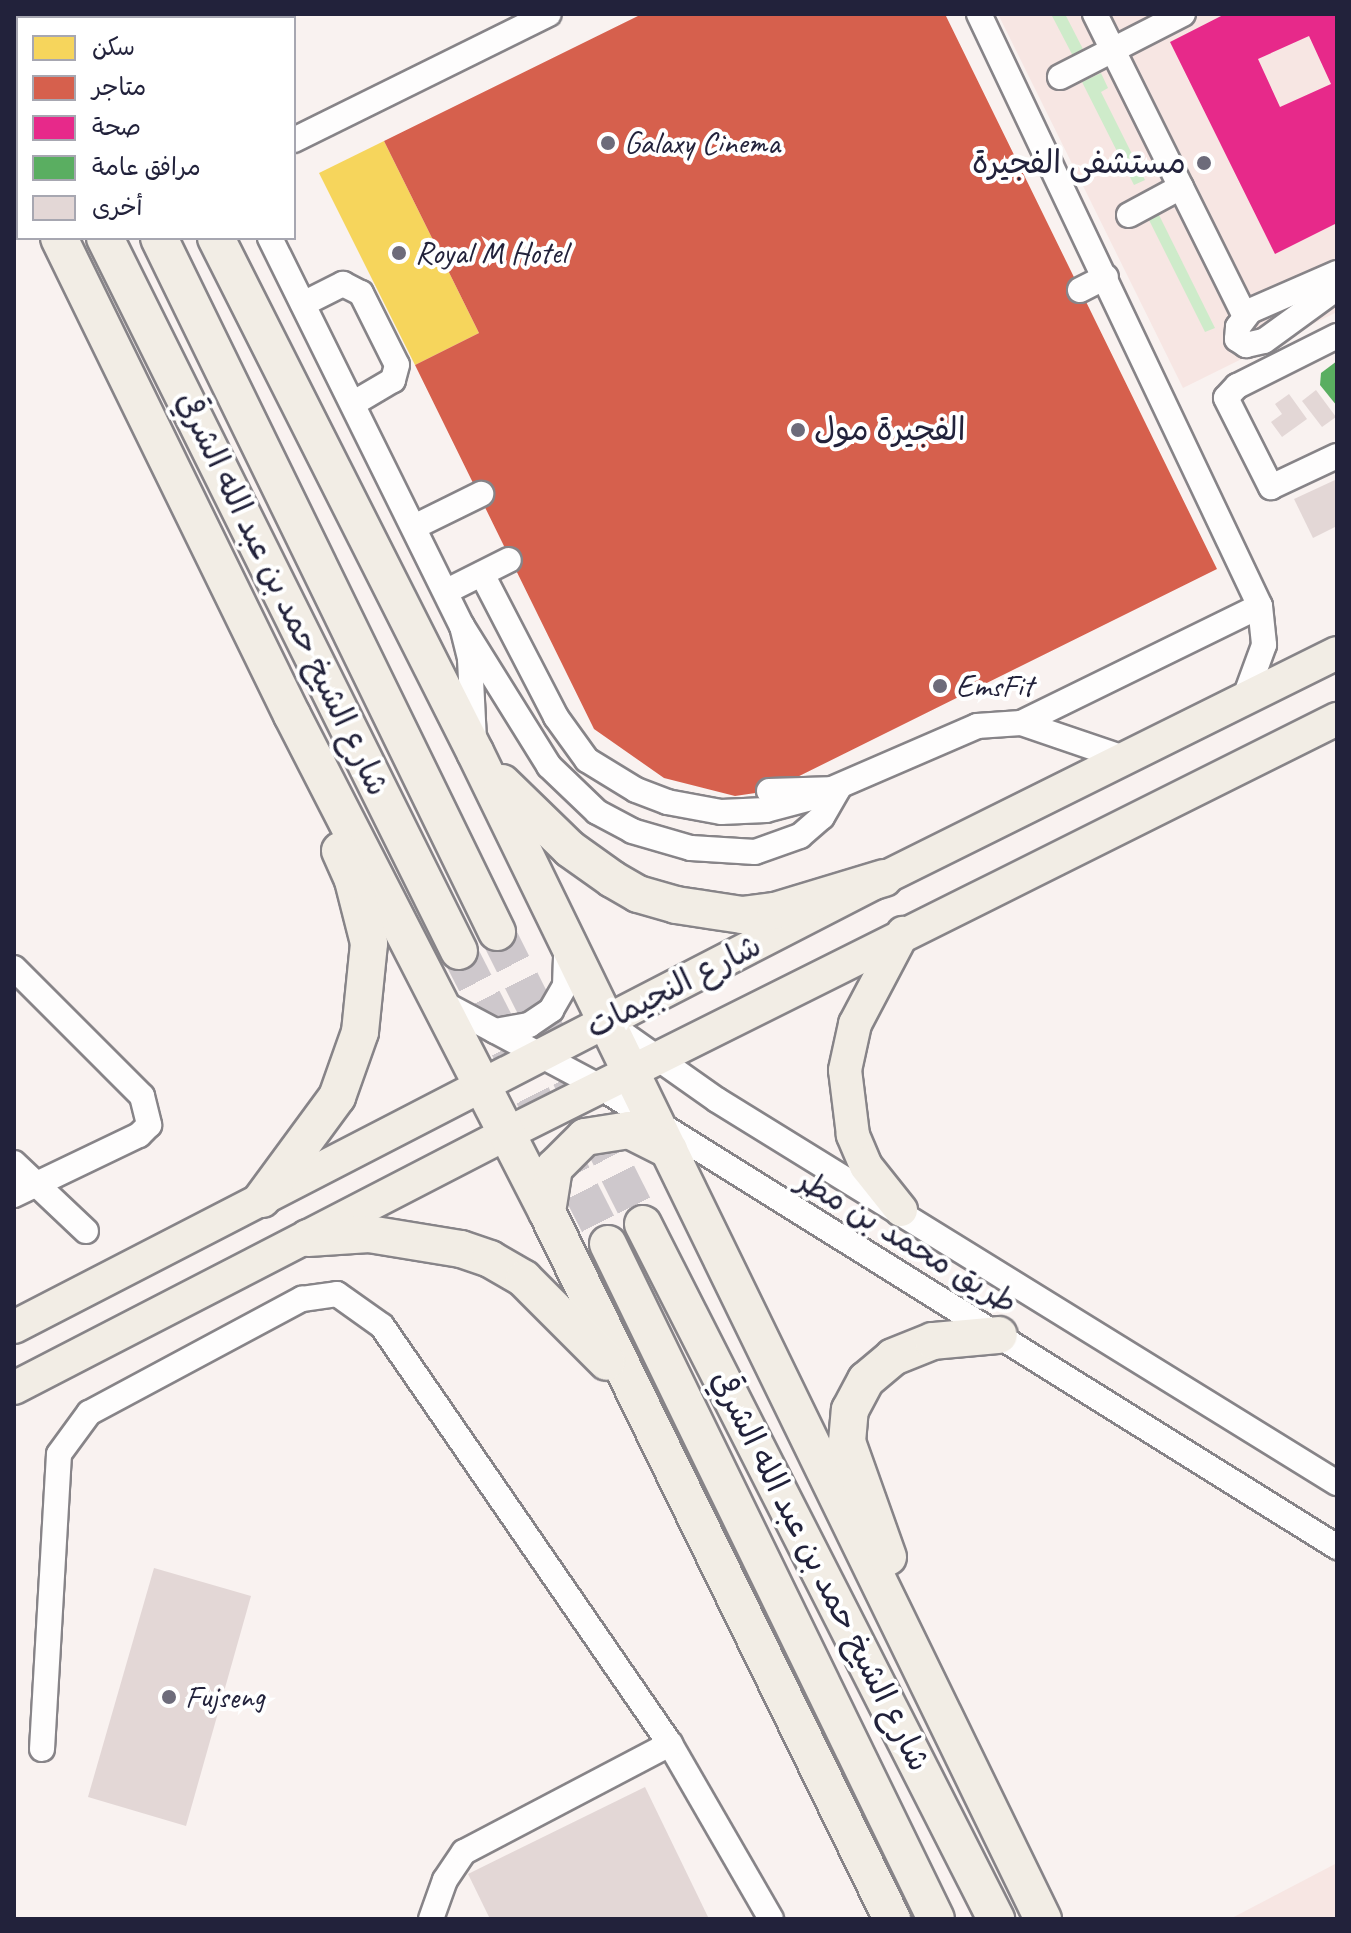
<!DOCTYPE html>
<html>
<head>
<meta charset="utf-8">
<style>
	body { margin:0 }
	#map { position:relative; width:1351px; height:1933px; overflow:hidden; background:#f9f2f0; font-family:Caveat,"Playpen Sans Arabic",sans-serif }
	div>[style] { position:absolute }
	.built>* { inset:0; background:#f7e6e3 }
	.green>* { inset:0; background:#ceebca }
	.homes>* { inset:0; background:#f6d55c }
	.shops>* { inset:0; background:#d6604d }
	.health>* { inset:0; background:#e7298a }
	.public>* { inset:0; background:#5aae61 }
	.building>* { inset:0; background:#e3d7d6 }
	.highway-tunnel>* { height:36px; margin-top:-18px; transform-origin:0; background:repeating-linear-gradient(90deg,#cec8cc 0 36px,transparent 0 54px) }
	.roads { filter:drop-shadow(2px 0 #878488) drop-shadow(-2px 0 #878488) drop-shadow(0 2px #878488) drop-shadow(0 -2px #878488) }
	.minor>* { height:24px; margin:-12px; padding:0 12px; transform-origin:12px; border-radius:12px; background:#fefdfd }
	.major>* { height:32px; margin:-16px; padding:0 16px; transform-origin:16px; border-radius:16px; background:#f2ede5 }
	.highway>* { height:36px; margin:-18px; padding:0 18px; transform-origin:18px; border-radius:18px; background:#f2ede5 }
	.dots>* { width:22px; height:22px; translate:-50% -50%; box-sizing:border-box; border:4px solid #fff; border-radius:50% }
	span { translate:-50% -50%; white-space:nowrap; text-align:center; line-height:1.15; -webkit-text-stroke:8px #fff; paint-order:stroke }
	.poi-label { font-size:32px; color:#22223b }
	.left { translate:0 -50%; text-align:left }
	.right { translate:-100% -50%; text-align:right }
	.street-label { font-size:32px; color:#22223b }
	.frame { position:absolute; inset:0; border:16px solid #22223b; pointer-events:none }
	.legend { position:absolute; left:16px; top:16px; width:280px; height:224px; box-sizing:border-box; background:#fff; border:2px solid #a7a7b1; margin:0; padding:10px 14px; list-style:none; font-size:24px; color:#22223b }
	.legend li { display:flex; align-items:center; gap:16px; height:40px }
	.legend b { width:40px; border:2px solid #a7a7b1 }
</style>
</head>
<body>
<div id="map">
	<div class="built">
		<i style="clip-path:polygon(998px 14px,1337px 14px,1337px 312px,1183px 388px)"></i>
		<i style="clip-path:polygon(1337px 1863px,1337px 1919px,1230px 1919px)"></i>
	</div>
	<div class="green">
		<i style="clip-path:polygon(1051px 14px,1065px 14px,1085px 53px,1074px 58px)"></i>
		<i style="clip-path:polygon(1101px 73px,1108px 88px,1101px 92px,1145px 180px,1134px 185px,1082px 82px)"></i>
		<i style="clip-path:polygon(1158px 213px,1215px 328px,1205px 332px,1148px 218px)"></i>
	</div>
	<div class="homes">
		<i style="clip-path:polygon(384px 141px,479px 333px,415px 365px,319px 173px)"></i>
	</div>
	<div class="shops">
		<i style="clip-path:polygon(642px 14px,945px 14px,1217px 569px,769px 791px,735px 796px,664px 778px,594px 729px,415px 365px,479px 333px,384px 141px)"></i>
	</div>
	<div class="health">
		<i style="clip-path:polygon(evenodd,1225px 14px,1337px 14px,1337px 223px,1275px 254px,1170px 42px,1225px 14px,1309px 36px,1331px 84px,1280px 107px,1258px 59px,1309px 36px)"></i>
	</div>
	<div class="public">
		<i style="clip-path:polygon(1337px 361px,1337px 406px,1320px 385px,1321px 373px)"></i>
	</div>
	<div class="building">
		<i style="clip-path:polygon(1316px 390px,1336px 417px,1322px 427px,1302px 401px)"></i>
		<i style="clip-path:polygon(1289px 394px,1307px 419px,1282px 437px,1271px 422px,1282px 414px,1275px 404px)"></i>
		<i style="clip-path:polygon(1335px 480px,1337px 526px,1313px 538px,1294px 499px)"></i>
		<i style="clip-path:polygon(154px 1568px,251px 1596px,186px 1826px,88px 1797px)"></i>
		<i style="clip-path:polygon(645px 1787px,709px 1919px,490px 1919px,468px 1874px)"></i>
	</div>
	<div class="highway-tunnel">
		<i style="left:497px;top:932px;width:326px;rotate:63.4deg"></i>
		<i style="left:459px;top:951px;width:329px;rotate:63deg"></i>
	</div>
	<div class="roads">
		<div class="minor">
			<i style="left:979px;top:14px;width:655px;rotate:64.61deg"></i>
			<i style="left:1260px;top:606px;width:39px;rotate:84deg"></i>
			<i style="left:1264px;top:645px;width:55px;rotate:110.1deg"></i>
			<i style="left:1095px;top:14px;width:337px;rotate:63.6deg"></i>
			<i style="left:1060px;top:77px;width:138px;rotate:-27.1deg"></i>
			<i style="left:294px;top:140px;width:284px;rotate:-26.3deg"></i>
			<i style="left:1129px;top:215px;width:59px;rotate:-28.3deg"></i>
			<i style="left:270px;top:238px;width:433px;rotate:63.7deg"></i>
			<i style="left:462px;top:626px;width:34px;rotate:76deg"></i>
			<i style="left:470px;top:659px;width:82px;rotate:87.2deg"></i>
			<i style="left:1337px;top:273px;width:95px;rotate:156.4deg"></i>
			<i style="left:1250px;top:311px;width:20px;rotate:127deg"></i>
			<i style="left:1238px;top:327px;width:12px;rotate:95deg"></i>
			<i style="left:1237px;top:339px;width:11px;rotate:34deg"></i>
			<i style="left:1246px;top:345px;width:18px;rotate:-13deg"></i>
			<i style="left:1264px;top:341px;width:90px;rotate:-36deg"></i>
			<i style="left:1080px;top:290px;width:29px;rotate:-27deg"></i>
			<i style="left:303px;top:304px;width:45px;rotate:-26.6deg"></i>
			<i style="left:343px;top:284px;width:20px;rotate:27deg"></i>
			<i style="left:361px;top:293px;width:80px;rotate:63.4deg"></i>
			<i style="left:397px;top:365px;width:16px;rotate:105deg"></i>
			<i style="left:393px;top:380px;width:45px;rotate:149.5deg"></i>
			<i style="left:1337px;top:336px;width:112px;rotate:153.4deg"></i>
			<i style="left:1237px;top:386px;width:16px;rotate:133deg"></i>
			<i style="left:1226px;top:398px;width:100px;rotate:63.2deg"></i>
			<i style="left:1271px;top:487px;width:73px;rotate:-25.2deg"></i>
			<i style="left:414px;top:527px;width:75px;rotate:-26.2deg"></i>
			<i style="left:482px;top:574px;width:161px;rotate:62.6deg"></i>
			<i style="left:556px;top:717px;width:53px;rotate:54.2deg"></i>
			<i style="left:587px;top:760px;width:57px;rotate:31.5deg"></i>
			<i style="left:636px;top:790px;width:33px;rotate:21deg"></i>
			<i style="left:667px;top:802px;width:55px;rotate:10.5deg"></i>
			<i style="left:721px;top:812px;width:45px;rotate:-2.5deg"></i>
			<i style="left:766px;top:810px;width:47px;rotate:-14.9deg"></i>
			<i style="left:811px;top:798px;width:181px;rotate:-23.4deg"></i>
			<i style="left:977px;top:726px;width:44px;rotate:-3.9deg"></i>
			<i style="left:1021px;top:723px;width:266px;rotate:-26.1deg"></i>
			<i style="left:447px;top:591px;width:69px;rotate:-26.6deg"></i>
			<i style="left:462px;top:626px;width:165px;rotate:58.1deg"></i>
			<i style="left:549px;top:766px;width:66px;rotate:43.8deg"></i>
			<i style="left:597px;top:812px;width:40px;rotate:28deg"></i>
			<i style="left:632px;top:831px;width:61px;rotate:16.1deg"></i>
			<i style="left:691px;top:848px;width:64px;rotate:3.6deg"></i>
			<i style="left:755px;top:852px;width:48px;rotate:-19.6deg"></i>
			<i style="left:800px;top:836px;width:29px;rotate:-41deg"></i>
			<i style="left:822px;top:817px;width:32px;rotate:-60deg"></i>
			<i style="left:838px;top:789px;width:69px;rotate:178.3deg"></i>
			<i style="left:1021px;top:723px;width:109px;rotate:18.8deg"></i>
			<i style="left:14px;top:968px;width:181px;rotate:45deg"></i>
			<i style="left:142px;top:1096px;width:30px;rotate:76deg"></i>
			<i style="left:149px;top:1125px;width:14px;rotate:135deg"></i>
			<i style="left:139px;top:1135px;width:139px;rotate:154.4deg"></i>
			<i style="left:439px;top:1001px;width:183px;rotate:28.1deg"></i>
			<i style="left:600px;top:1087px;width:869px;rotate:31.97deg"></i>
			<i style="left:612px;top:1026px;width:128px;rotate:35.2deg"></i>
			<i style="left:717px;top:1100px;width:729px;rotate:31.71deg"></i>
			<i style="left:495px;top:1031px;width:35px;rotate:-10deg"></i>
			<i style="left:529px;top:1025px;width:27px;rotate:-34deg"></i>
			<i style="left:551px;top:1010px;width:28px;rotate:-60deg"></i>
			<i style="left:565px;top:986px;width:36px;rotate:-88deg"></i>
			<i style="left:14px;top:1163px;width:99px;rotate:43.4deg"></i>
			<i style="left:42px;top:1749px;width:295px;rotate:-86.7deg"></i>
			<i style="left:59px;top:1454px;width:51px;rotate:-53.8deg"></i>
			<i style="left:89px;top:1413px;width:242px;rotate:-28.2deg"></i>
			<i style="left:302px;top:1299px;width:35px;rotate:-8deg"></i>
			<i style="left:337px;top:1294px;width:55px;rotate:35.4deg"></i>
			<i style="left:382px;top:1326px;width:508px;rotate:55.43deg"></i>
			<i style="left:670px;top:1744px;width:202px;rotate:60deg"></i>
			<i style="left:431px;top:1919px;width:41px;rotate:-70.3deg"></i>
			<i style="left:445px;top:1880px;width:34px;rotate:-56deg"></i>
			<i style="left:464px;top:1852px;width:233px;rotate:-27.7deg"></i>
		</div>
		<div class="major">
			<i style="left:901px;top:1210px;width:56px;rotate:-128.5deg"></i>
			<i style="left:866px;top:1166px;width:34px;rotate:-113deg"></i>
			<i style="left:853px;top:1135px;width:65px;rotate:-97deg"></i>
			<i style="left:845px;top:1070px;width:47px;rotate:-77.7deg"></i>
			<i style="left:855px;top:1024px;width:103px;rotate:-62.2deg"></i>
			<i style="left:14px;top:1327px;width:979px;rotate:-27.3deg"></i>
			<i style="left:884px;top:878px;width:506px;rotate:-26.41deg"></i>
			<i style="left:14px;top:1388px;width:554px;rotate:-27.31deg"></i>
			<i style="left:506px;top:1134px;width:929px;rotate:-26.54deg"></i>
		</div>
		<div class="highway">
			<i style="left:50px;top:14px;width:4px;rotate:63deg"></i>
			<i style="left:104px;top:14px;width:4px;rotate:63deg"></i>
			<i style="left:14px;top:55px;width:9px;rotate:63deg"></i>
			<i style="left:14px;top:146px;width:9px;rotate:63deg"></i>
			<i style="left:59px;top:238px;width:531px;rotate:63.97deg"></i>
			<i style="left:292px;top:715px;width:559px;rotate:62.84deg"></i>
			<i style="left:547px;top:1212px;width:787px;rotate:63.99deg"></i>
			<i style="left:105px;top:238px;width:796px;rotate:63.6deg"></i>
			<i style="left:159px;top:238px;width:772px;rotate:64.03deg"></i>
			<i style="left:216px;top:238px;width:576px;rotate:63.26deg"></i>
			<i style="left:475px;top:752px;width:1298px;rotate:64.05deg"></i>
			<i style="left:502px;top:783px;width:95px;rotate:44.1deg"></i>
			<i style="left:570px;top:849px;width:52px;rotate:35.5deg"></i>
			<i style="left:612px;top:879px;width:30px;rotate:30deg"></i>
			<i style="left:638px;top:894px;width:40px;rotate:16deg"></i>
			<i style="left:676px;top:905px;width:67px;rotate:8.6deg"></i>
			<i style="left:742px;top:915px;width:33px;rotate:-7deg"></i>
			<i style="left:775px;top:911px;width:114px;rotate:-16.8deg"></i>
			<i style="left:262px;top:1199px;width:127px;rotate:-53.7deg"></i>
			<i style="left:337px;top:1097px;width:69px;rotate:-70.5deg"></i>
			<i style="left:360px;top:1032px;width:89px;rotate:-84.2deg"></i>
			<i style="left:369px;top:943px;width:65px;rotate:-104.3deg"></i>
			<i style="left:353px;top:880px;width:32px;rotate:-114deg"></i>
			<i style="left:547px;top:1212px;width:45px;rotate:-81deg"></i>
			<i style="left:554px;top:1168px;width:44px;rotate:-45deg"></i>
			<i style="left:585px;top:1137px;width:45px;rotate:-9deg"></i>
			<i style="left:629px;top:1130px;width:45px;rotate:26.6deg"></i>
			<i style="left:643px;top:1224px;width:780px;rotate:63.07deg"></i>
			<i style="left:308px;top:1238px;width:61px;rotate:-3.8deg"></i>
			<i style="left:369px;top:1234px;width:93px;rotate:9.3deg"></i>
			<i style="left:461px;top:1249px;width:31px;rotate:19deg"></i>
			<i style="left:490px;top:1259px;width:39px;rotate:30deg"></i>
			<i style="left:524px;top:1279px;width:117px;rotate:45deg"></i>
			<i style="left:608px;top:1244px;width:750px;rotate:64.08deg"></i>
			<i style="left:888px;top:1557px;width:122px;rotate:-109.6deg"></i>
			<i style="left:847px;top:1442px;width:32px;rotate:-85deg"></i>
			<i style="left:850px;top:1410px;width:34px;rotate:-62deg"></i>
			<i style="left:866px;top:1380px;width:35px;rotate:-40deg"></i>
			<i style="left:893px;top:1357px;width:43px;rotate:-21.8deg"></i>
			<i style="left:933px;top:1341px;width:66px;rotate:-5.2deg"></i>
		</div>
	</div>
	<div class="dots">
		<i style="left:608px;top:143px;background:#6d6b7a"></i>
		<i style="left:1204px;top:163px;background:#6d6b7a"></i>
		<i style="left:399px;top:253px;background:#6d6b7a"></i>
		<i style="left:798px;top:430px;background:#6d6b7a"></i>
		<i style="left:940px;top:686px;background:#6d6b7a"></i>
		<i style="left:169px;top:1697px;background:#6d6b7a"></i>
	</div>
	<div class="poi-label">
		<span class="left" style="left:624px;top:143px">Galaxy Cinema</span>
		<span class="right" style="left:1186px;top:163px">مستشفى الفجيرة</span>
		<span class="left" style="left:415px;top:253px">Royal M Hotel</span>
		<span class="left" style="left:814px;top:430px">الفجيرة مول</span>
		<span class="left" style="left:956px;top:686px">EmsFit</span>
		<span class="left" style="left:185px;top:1697px">Fujseng</span>
	</div>
	<div class="street-label">
		<span style="left:282px;top:594px;rotate:64deg">شارع الشيخ حمد بن عبد الله الشرقي</span>
		<span style="left:674px;top:987px;rotate:-27deg">شارع النجيمات</span>
		<span style="left:907px;top:1242px;rotate:31deg">طريق محمد بن مطر</span>
		<span style="left:820px;top:1571px;rotate:63deg">شارع الشيخ حمد بن عبد الله الشرقي</span>
	</div>
	<div class="frame"></div>
	<ul class="legend">
	<li><b style="height:22px;background:#f6d55c"></b>سكن</li>
	<li><b style="height:22px;background:#d6604d"></b>متاجر</li>
	<li><b style="height:22px;background:#e7298a"></b>صحة</li>
	<li><b style="height:22px;background:#5aae61"></b>مرافق عامة</li>
	<li><b style="height:22px;background:#e3d7d6"></b>أخرى</li>
	</ul>
</div>
</body>
</html>
